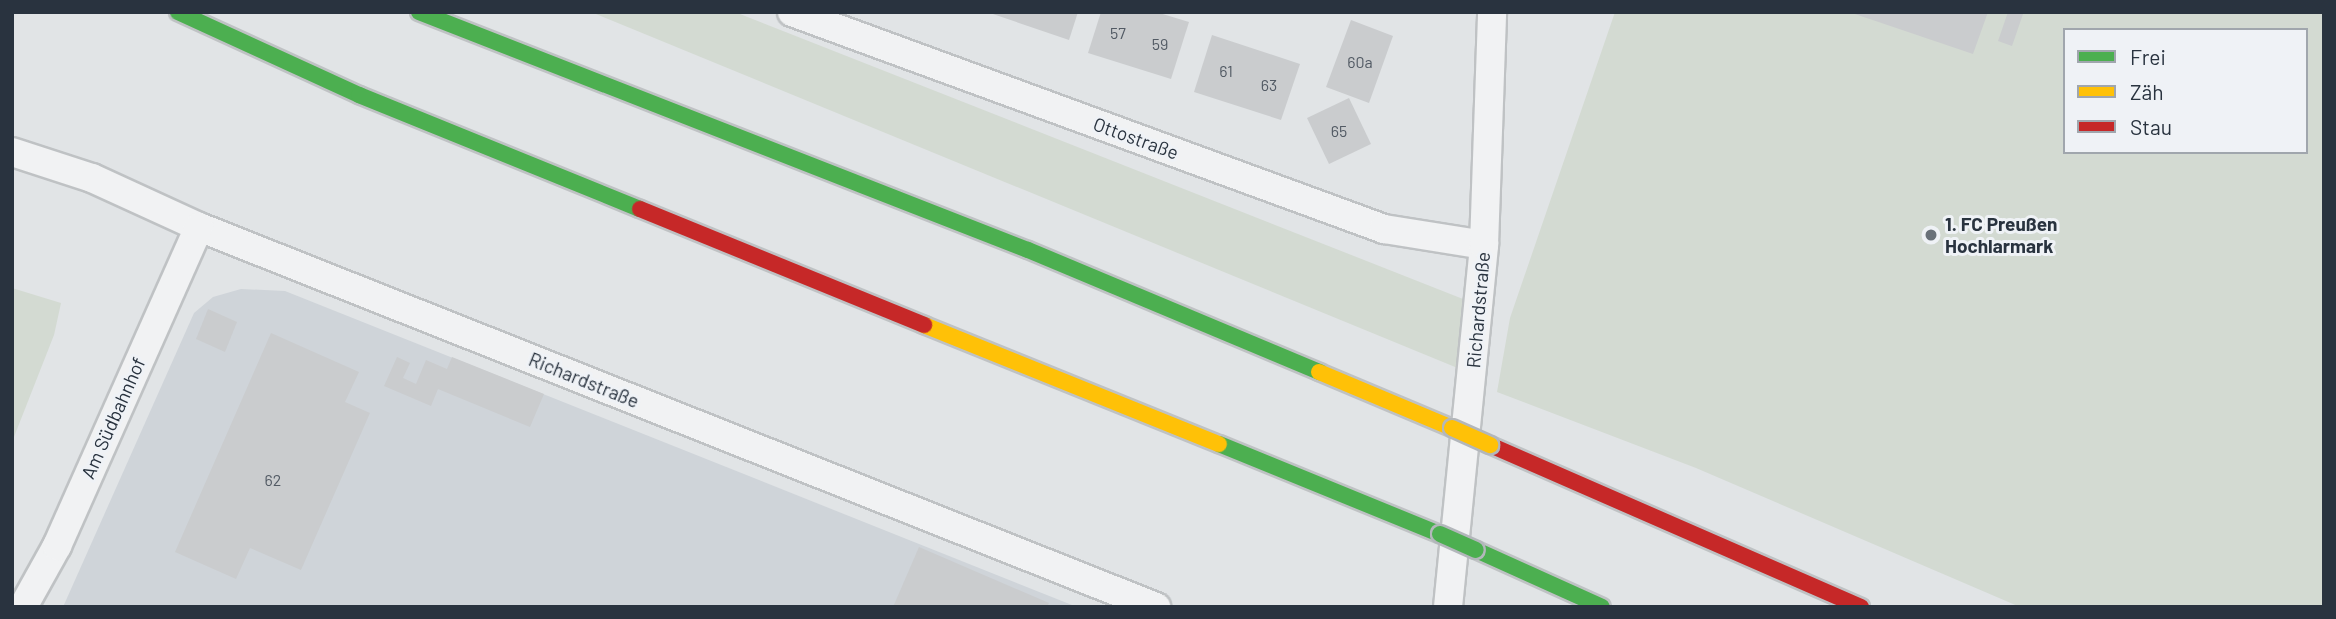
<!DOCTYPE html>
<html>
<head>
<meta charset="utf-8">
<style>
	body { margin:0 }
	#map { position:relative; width:2336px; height:619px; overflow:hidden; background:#e1e4e6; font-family:Barlow,sans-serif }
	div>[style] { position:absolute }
	.built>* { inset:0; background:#cfd4d9 }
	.green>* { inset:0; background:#d3dad2 }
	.building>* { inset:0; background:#caccce }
	.roads { filter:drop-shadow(2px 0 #bfc2c4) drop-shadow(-2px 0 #bfc2c4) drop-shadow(0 2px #bfc2c4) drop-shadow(0 -2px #bfc2c4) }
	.street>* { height:28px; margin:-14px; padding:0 14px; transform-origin:14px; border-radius:14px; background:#f1f2f3 }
	.fast>* { height:16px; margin:-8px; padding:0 8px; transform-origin:8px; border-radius:8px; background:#4caf50 }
	.slow>* { height:16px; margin:-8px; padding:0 8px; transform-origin:8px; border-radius:8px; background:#ffc107 }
	.jam>* { height:16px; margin:-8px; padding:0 8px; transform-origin:8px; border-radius:8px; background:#c62828 }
	.bridges { filter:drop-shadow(2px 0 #b3b7bb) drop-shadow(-2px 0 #b3b7bb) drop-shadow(0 2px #b3b7bb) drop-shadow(0 -2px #b3b7bb) }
	.fast-bridge>* { height:16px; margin:-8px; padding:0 8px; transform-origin:8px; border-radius:8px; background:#4caf50 }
	.slow-bridge>* { height:16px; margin:-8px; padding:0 8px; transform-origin:8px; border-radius:8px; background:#ffc107 }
	.dots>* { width:19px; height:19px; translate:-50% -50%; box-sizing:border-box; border:4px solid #eff2f6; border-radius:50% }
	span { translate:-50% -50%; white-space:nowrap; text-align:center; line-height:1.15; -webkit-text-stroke:6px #eff2f6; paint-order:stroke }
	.number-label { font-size:16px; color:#525a64 }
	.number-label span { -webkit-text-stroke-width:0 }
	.street-label { font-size:19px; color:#29333f }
	.poi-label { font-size:19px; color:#29333f; font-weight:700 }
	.left { translate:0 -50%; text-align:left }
	.frame { position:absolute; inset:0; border:14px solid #29333f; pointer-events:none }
	.legend { position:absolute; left:2063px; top:28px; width:245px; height:126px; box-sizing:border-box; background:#eff2f6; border:2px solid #a0a6ad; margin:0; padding:9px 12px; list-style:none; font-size:21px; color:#29333f }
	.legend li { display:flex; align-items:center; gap:14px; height:35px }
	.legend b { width:35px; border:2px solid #a0a6ad }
</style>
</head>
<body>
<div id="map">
	<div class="built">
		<i style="clip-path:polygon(241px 289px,285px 291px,1077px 607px,63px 607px,194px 313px,213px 297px)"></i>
	</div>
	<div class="green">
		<i style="clip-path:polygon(591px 12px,735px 12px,1463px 299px,1460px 369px)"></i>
		<i style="clip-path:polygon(evenodd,1615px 12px,2324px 12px,2324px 607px,2020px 607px,1696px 468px,1497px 392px,1510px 318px,1615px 12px,2065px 30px,2306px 30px,2306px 152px,2065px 152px,2065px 30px)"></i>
		<i style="clip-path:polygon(12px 288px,61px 303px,54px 335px,12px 442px)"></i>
	</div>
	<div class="building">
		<i style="clip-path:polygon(987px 12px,1078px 12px,1069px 40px)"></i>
		<i style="clip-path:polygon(1101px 12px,1156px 12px,1189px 22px,1171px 79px,1088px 53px)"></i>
		<i style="clip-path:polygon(1849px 12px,1988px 12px,1973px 54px)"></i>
		<i style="clip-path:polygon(2008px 12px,2023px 14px,2012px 46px,1998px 41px)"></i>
		<i style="clip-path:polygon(1351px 20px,1393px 36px,1369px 103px,1326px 87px)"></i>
		<i style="clip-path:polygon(1212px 35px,1300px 64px,1281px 120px,1194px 92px)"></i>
		<i style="clip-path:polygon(1349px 98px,1371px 144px,1329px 164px,1307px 118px)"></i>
		<i style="clip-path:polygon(208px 309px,237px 322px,225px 352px,196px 339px)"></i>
		<i style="clip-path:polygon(271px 333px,359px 372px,345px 402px,370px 413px,301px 570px,250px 548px,236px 579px,175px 552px)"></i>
		<i style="clip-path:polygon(397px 357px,410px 363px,403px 378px,416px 384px,426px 360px,447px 369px,452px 357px,544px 394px,530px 427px,438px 389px,431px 406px,384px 386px)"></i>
		<i style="clip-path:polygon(919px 547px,1049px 603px,1047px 607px,893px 607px)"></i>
	</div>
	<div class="roads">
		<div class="street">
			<i style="left:792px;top:12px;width:631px;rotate:20.13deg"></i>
			<i style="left:1384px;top:229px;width:101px;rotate:9.1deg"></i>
			<i style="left:12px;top:152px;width:84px;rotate:18deg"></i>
			<i style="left:92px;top:178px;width:118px;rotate:24.6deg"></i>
			<i style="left:199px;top:227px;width:1030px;rotate:21.66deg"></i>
			<i style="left:23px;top:607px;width:70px;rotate:-60.9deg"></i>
			<i style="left:57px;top:546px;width:349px;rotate:-66deg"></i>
			<i style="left:1448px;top:607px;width:364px;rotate:-84.3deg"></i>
			<i style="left:1484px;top:245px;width:233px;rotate:-88deg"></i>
		</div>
		<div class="fast">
			<i style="left:178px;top:12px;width:199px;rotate:24.6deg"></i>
			<i style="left:359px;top:95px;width:303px;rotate:22.1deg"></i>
			<i style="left:419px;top:12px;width:654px;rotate:21.35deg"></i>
			<i style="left:1028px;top:250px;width:316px;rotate:22.7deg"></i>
			<i style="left:1219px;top:444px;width:239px;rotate:22.2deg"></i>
			<i style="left:1476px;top:550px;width:138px;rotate:24.3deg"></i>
		</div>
		<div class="slow">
			<i style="left:924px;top:325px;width:318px;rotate:22deg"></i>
			<i style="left:1319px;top:372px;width:144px;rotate:22.8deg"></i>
		</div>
		<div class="jam">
			<i style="left:640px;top:209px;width:307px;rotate:22.2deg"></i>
			<i style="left:1490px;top:445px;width:405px;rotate:23.6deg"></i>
		</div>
	</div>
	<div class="bridges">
		<div class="fast-bridge">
			<i style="left:1440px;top:534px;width:39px;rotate:24deg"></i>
		</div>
		<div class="slow-bridge">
			<i style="left:1452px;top:428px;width:42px;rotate:24.1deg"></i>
		</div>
	</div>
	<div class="dots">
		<i style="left:1931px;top:235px;background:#697179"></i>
	</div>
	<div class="number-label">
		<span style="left:1118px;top:33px">57</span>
		<span style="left:1160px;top:44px">59</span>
		<span style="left:1360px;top:62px">60a</span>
		<span style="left:1226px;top:71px">61</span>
		<span style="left:1269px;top:85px">63</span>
		<span style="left:1339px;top:131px">65</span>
		<span style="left:273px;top:480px">62</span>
	</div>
	<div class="street-label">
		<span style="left:1136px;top:138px;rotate:20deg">Ottostraße</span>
		<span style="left:1478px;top:310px;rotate:-85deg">Richardstraße</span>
		<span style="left:584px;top:380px;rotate:22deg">Richardstraße</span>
		<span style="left:113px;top:418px;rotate:-66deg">Am Südbahnhof</span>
	</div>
	<div class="poi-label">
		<span class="left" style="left:1945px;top:235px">1. FC Preußen<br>Hochlarmark</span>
	</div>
	<div class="frame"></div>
	<ul class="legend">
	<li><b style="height:9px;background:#4caf50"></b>Frei</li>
	<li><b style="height:9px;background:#ffc107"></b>Zäh</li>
	<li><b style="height:9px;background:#c62828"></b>Stau</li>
	</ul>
</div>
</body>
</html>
